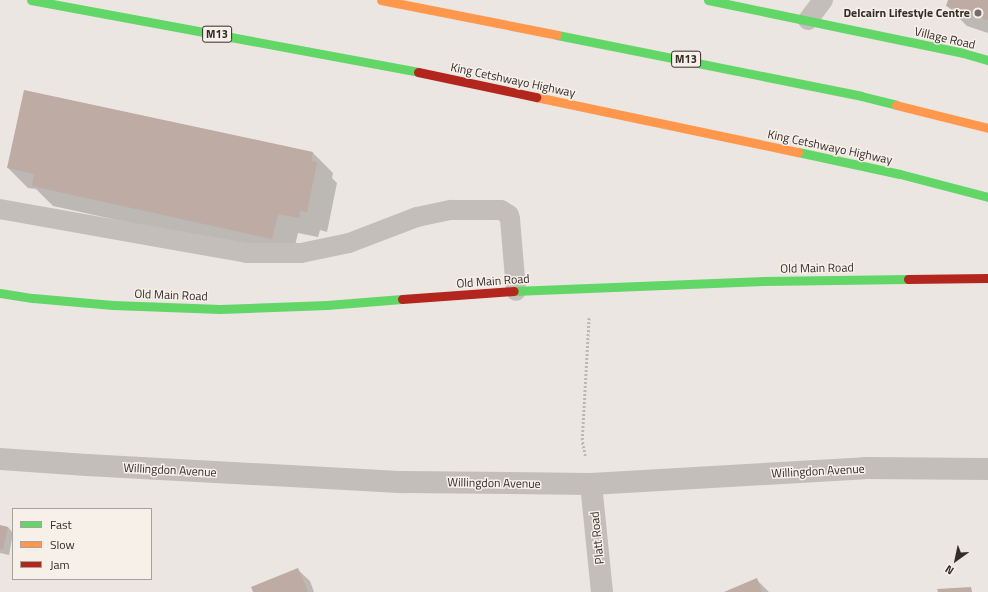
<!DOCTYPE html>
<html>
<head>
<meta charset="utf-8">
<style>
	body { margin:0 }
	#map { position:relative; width:988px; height:592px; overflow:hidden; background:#ebe6e1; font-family:"Titillium Web",sans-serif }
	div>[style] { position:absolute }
	.shadow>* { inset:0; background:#0003 }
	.building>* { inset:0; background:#bdaba4 }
	.path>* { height:2.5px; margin-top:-1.25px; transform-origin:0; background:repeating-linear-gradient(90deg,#bdb7b3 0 2px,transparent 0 4px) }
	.lane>* { height:20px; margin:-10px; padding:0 10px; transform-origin:10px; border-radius:10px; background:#c4beba }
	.street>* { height:22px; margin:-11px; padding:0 11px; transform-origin:11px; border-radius:11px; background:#c4beba }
	.fast>* { height:9px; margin:-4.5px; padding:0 4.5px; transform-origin:4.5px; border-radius:4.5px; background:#63d668 }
	.slow>* { height:9px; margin:-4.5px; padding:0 4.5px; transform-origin:4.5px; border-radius:4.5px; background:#ff974d }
	.jam>* { height:9px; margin:-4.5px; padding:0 4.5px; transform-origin:4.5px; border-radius:4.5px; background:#b3261e }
	.dots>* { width:11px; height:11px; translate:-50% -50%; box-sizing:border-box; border:2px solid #f7f0e9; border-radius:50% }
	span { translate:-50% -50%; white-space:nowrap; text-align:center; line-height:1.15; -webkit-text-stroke:3px #f7f0e9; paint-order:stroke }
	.shield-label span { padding:1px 3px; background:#f7f0e9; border:1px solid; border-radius:3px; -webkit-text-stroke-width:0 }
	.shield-label { font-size:11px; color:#342c29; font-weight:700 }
	.poi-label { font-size:12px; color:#342c29; font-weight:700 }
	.right { translate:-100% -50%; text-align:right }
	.street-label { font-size:12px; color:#342c29 }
	.legend { position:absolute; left:12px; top:508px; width:140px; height:72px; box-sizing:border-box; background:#f7f0e9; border:1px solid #a9a29c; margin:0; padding:5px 7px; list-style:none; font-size:12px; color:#342c29 }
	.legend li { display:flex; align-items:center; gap:8px; height:20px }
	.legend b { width:20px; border:1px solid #a9a29c }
	.north { position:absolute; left:936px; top:540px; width:40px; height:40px; -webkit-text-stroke:3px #f7f0e9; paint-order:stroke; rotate:213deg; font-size:11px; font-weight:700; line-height:16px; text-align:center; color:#342c29 }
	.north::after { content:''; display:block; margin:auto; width:14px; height:18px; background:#342c29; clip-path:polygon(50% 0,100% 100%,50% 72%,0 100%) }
</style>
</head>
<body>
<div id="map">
	<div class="shadow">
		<i style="clip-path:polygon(949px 0,988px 0,988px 33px,967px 26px,947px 6px)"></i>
		<i style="clip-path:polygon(313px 153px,333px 173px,332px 178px,337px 183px,327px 232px,320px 230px,318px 237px,298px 233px,292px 258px,53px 206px,36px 189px,28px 188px,8px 168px)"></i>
		<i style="clip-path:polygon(0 526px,8px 527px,13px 533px,9px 555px,0 553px)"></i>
		<i style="clip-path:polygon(297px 569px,310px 581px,314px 592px,254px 592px)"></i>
		<i style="clip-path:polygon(757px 580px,769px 592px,726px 592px)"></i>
	</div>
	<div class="building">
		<i style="clip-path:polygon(948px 0,988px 0,988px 20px,946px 6px)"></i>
		<i style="clip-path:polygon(24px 90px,313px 152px,311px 161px,317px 162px,307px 212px,300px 211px,299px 218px,278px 214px,272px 239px,32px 186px,34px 174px,7px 168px)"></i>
		<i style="clip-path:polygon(0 525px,8px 527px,3px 549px,0 549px)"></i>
		<i style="clip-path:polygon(298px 568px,308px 592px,253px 592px,251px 587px)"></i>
		<i style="clip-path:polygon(757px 578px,762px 592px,724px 592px)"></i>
		<i style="clip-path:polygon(971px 587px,972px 592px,938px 592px,937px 589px)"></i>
	</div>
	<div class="path">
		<i style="left:585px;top:456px;width:16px;rotate:-101deg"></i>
		<i style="left:582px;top:440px;width:124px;rotate:-86.8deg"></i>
	</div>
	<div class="lane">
		<i style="left:808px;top:20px;width:25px;rotate:-53deg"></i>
		<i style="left:0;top:209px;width:251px;rotate:10.1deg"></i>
		<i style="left:247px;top:253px;width:54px"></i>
		<i style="left:301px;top:253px;width:49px;rotate:-11.8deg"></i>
		<i style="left:349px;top:243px;width:73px;rotate:-20.9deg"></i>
		<i style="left:417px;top:217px;width:35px;rotate:-12deg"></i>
		<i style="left:451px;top:210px;width:50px"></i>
		<i style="left:501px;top:210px;width:9px;rotate:32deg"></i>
		<i style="left:509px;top:215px;width:4px;rotate:76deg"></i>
		<i style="left:510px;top:219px;width:72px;rotate:85.2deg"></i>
	</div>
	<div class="street">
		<i style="left:0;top:459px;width:87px;rotate:3.9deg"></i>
		<i style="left:87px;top:465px;width:317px;rotate:3.1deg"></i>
		<i style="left:404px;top:482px;width:187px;rotate:0.6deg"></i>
		<i style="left:591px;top:484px;width:274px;rotate:-3.3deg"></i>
		<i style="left:865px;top:468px;width:123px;rotate:0.5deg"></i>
		<i style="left:591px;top:484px;width:109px;rotate:84.2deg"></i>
	</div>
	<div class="fast">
		<i style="left:31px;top:0;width:394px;rotate:10.5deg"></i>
		<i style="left:708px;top:0;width:260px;rotate:11.7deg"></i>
		<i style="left:963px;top:53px;width:26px;rotate:16deg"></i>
		<i style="left:557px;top:35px;width:310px;rotate:11.3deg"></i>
		<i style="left:861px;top:96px;width:36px;rotate:14deg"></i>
		<i style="left:798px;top:152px;width:104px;rotate:12.2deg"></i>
		<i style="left:900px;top:174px;width:91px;rotate:14.6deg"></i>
		<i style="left:514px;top:291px;width:250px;rotate:-2.3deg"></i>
		<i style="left:764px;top:281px;width:144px;rotate:-0.8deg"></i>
		<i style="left:0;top:293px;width:33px;rotate:9deg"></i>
		<i style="left:33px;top:298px;width:80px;rotate:5deg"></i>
		<i style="left:113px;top:305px;width:107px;rotate:2.1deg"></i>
		<i style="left:220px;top:309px;width:107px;rotate:-2.1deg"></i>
		<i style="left:327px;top:305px;width:75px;rotate:-4.6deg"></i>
	</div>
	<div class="slow">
		<i style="left:381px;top:0;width:179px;rotate:11.2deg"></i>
		<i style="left:536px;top:97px;width:268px;rotate:11.9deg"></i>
		<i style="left:896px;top:105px;width:95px;rotate:14deg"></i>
	</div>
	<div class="jam">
		<i style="left:418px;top:72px;width:121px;rotate:12deg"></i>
		<i style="left:908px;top:279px;width:80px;rotate:-0.7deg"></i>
		<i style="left:402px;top:299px;width:112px;rotate:-4.1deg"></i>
	</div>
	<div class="dots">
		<i style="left:978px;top:13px;background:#746d69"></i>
	</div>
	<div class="shield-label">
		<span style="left:217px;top:34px">M13</span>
		<span style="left:686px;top:59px">M13</span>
	</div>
	<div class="poi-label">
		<span class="right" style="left:970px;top:13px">Delcairn Lifestyle Centre</span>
	</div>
	<div class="street-label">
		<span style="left:945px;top:38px;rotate:13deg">Village Road</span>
		<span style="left:513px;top:80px;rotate:12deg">King Cetshwayo Highway</span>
		<span style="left:830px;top:147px;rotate:12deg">King Cetshwayo Highway</span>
		<span style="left:817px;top:268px;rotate:-1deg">Old Main Road</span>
		<span style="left:493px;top:281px;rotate:-4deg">Old Main Road</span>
		<span style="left:171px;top:295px;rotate:2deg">Old Main Road</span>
		<span style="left:170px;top:470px;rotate:3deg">Willingdon Avenue</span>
		<span style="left:818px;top:471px;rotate:-3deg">Willingdon Avenue</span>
		<span style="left:494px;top:483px;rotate:1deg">Willingdon Avenue</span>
		<span style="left:597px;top:538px;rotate:-96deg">Platt Road</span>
	</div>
	<ul class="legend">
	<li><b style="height:5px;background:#63d668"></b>Fast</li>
	<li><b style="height:5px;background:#ff974d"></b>Slow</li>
	<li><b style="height:5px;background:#b3261e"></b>Jam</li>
	</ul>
	<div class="north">N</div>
</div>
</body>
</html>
